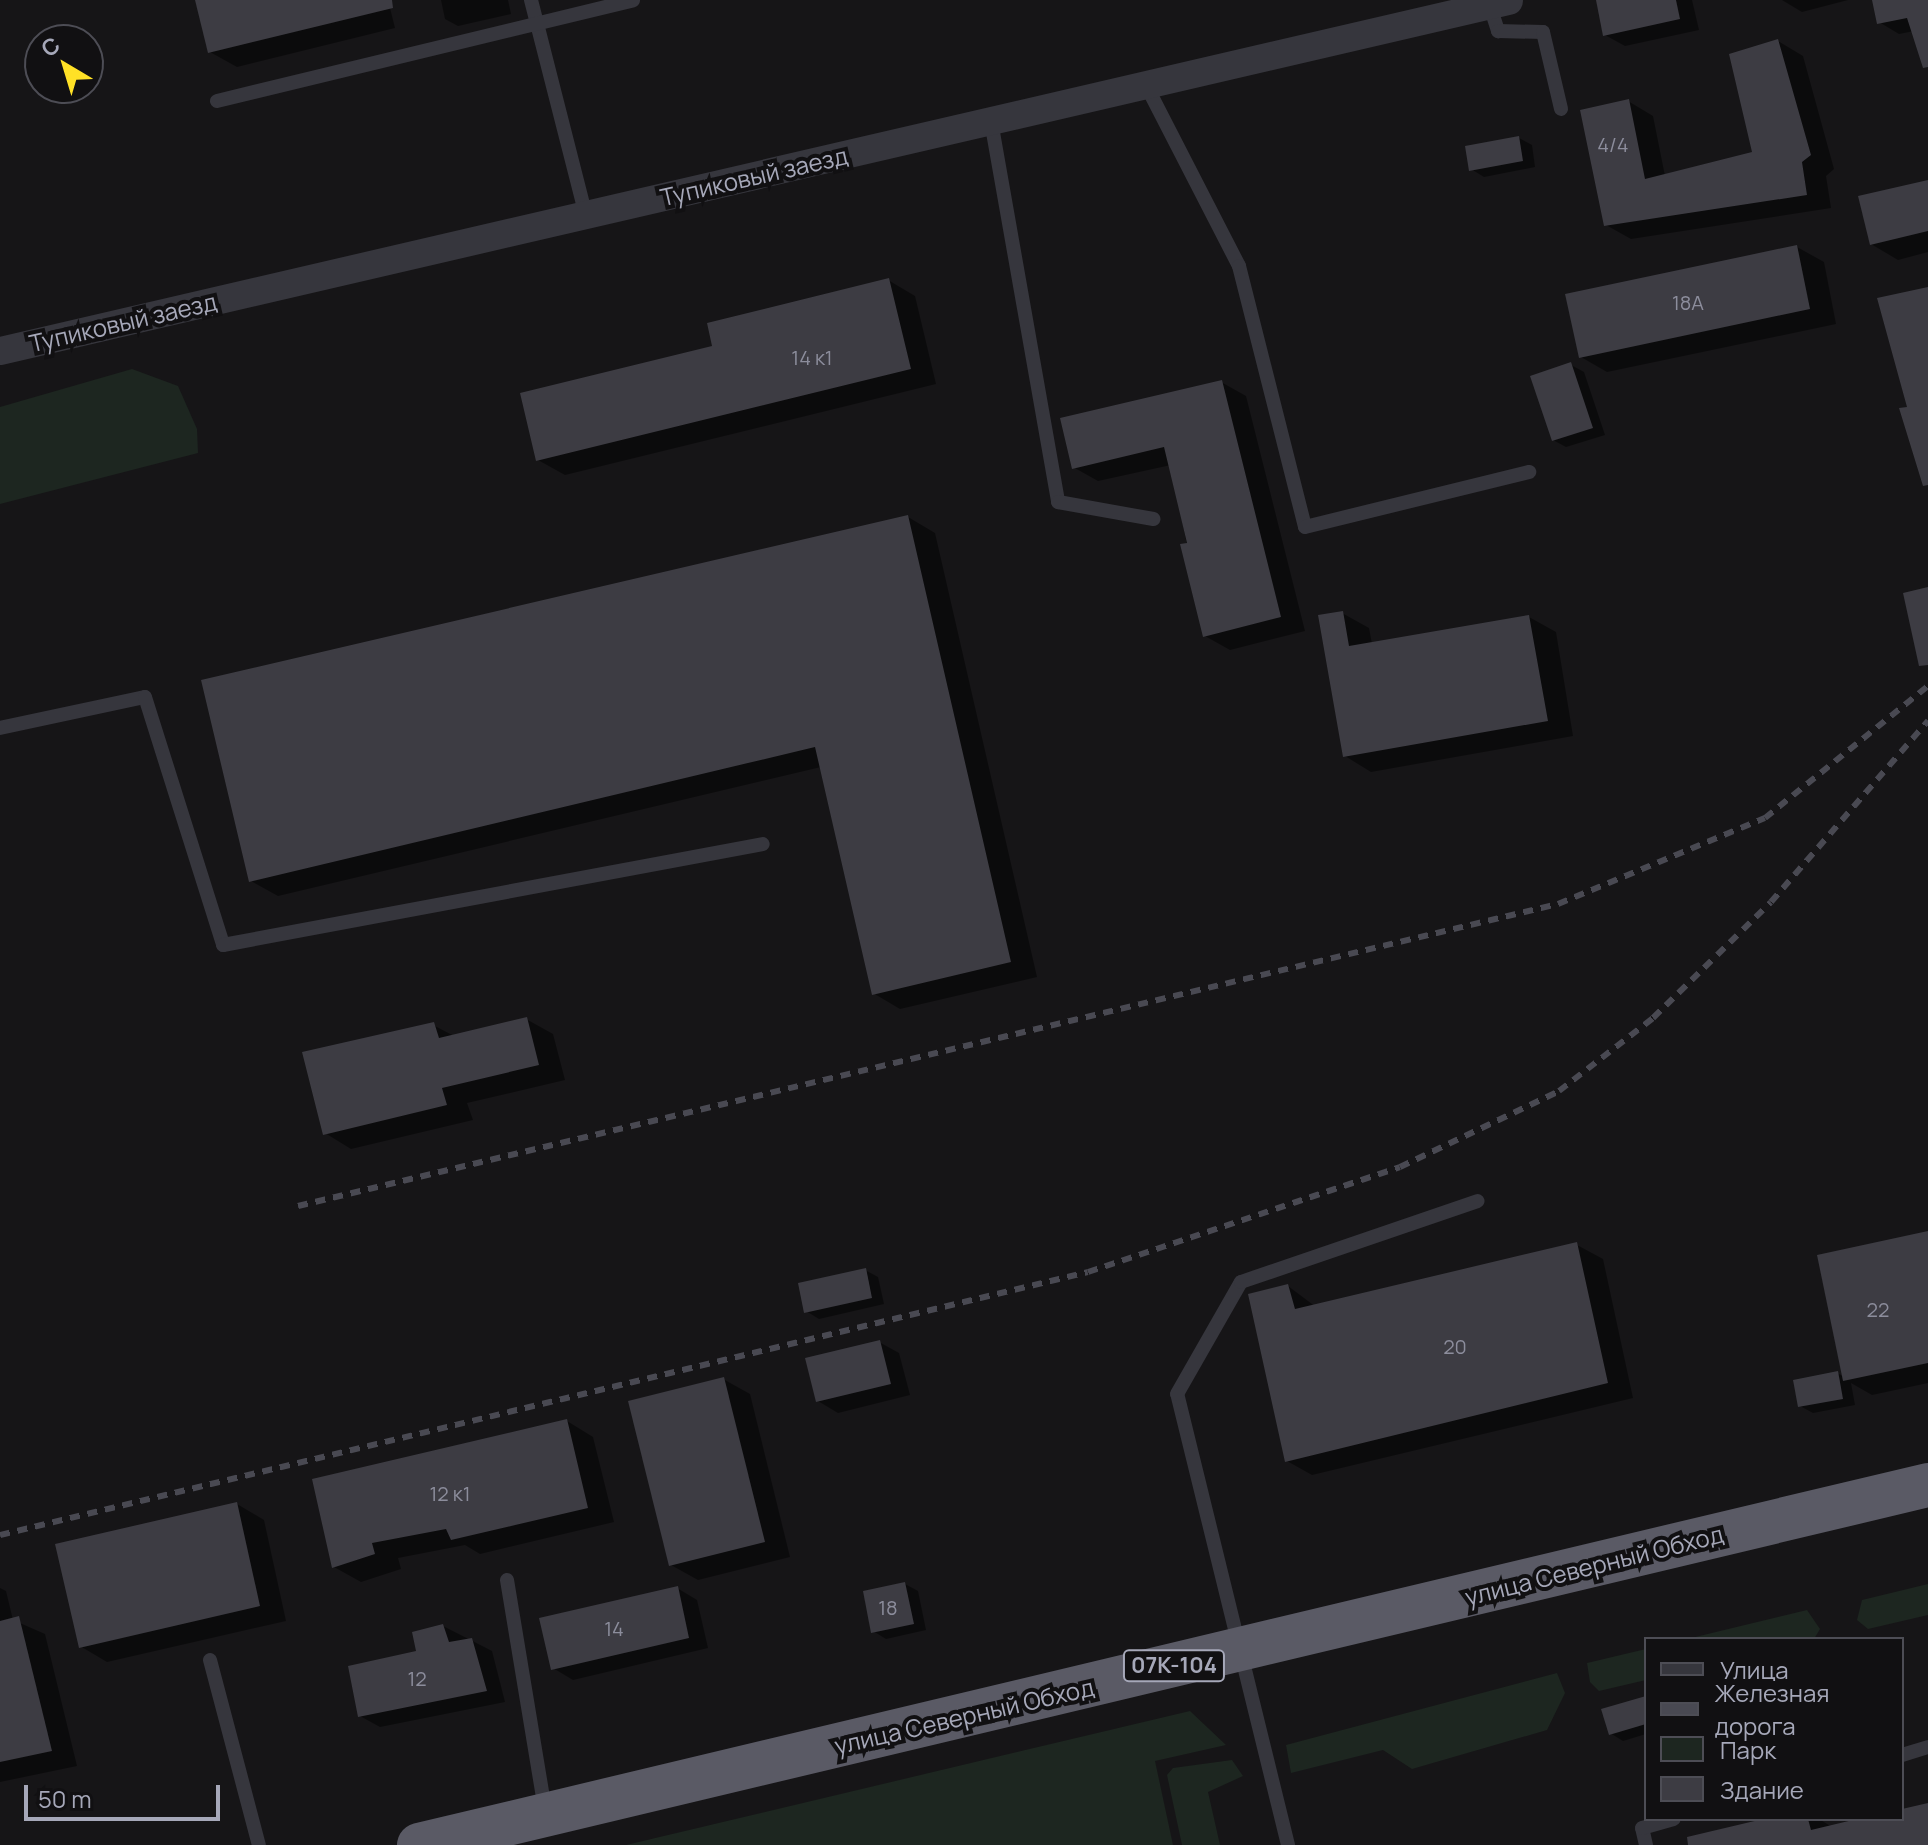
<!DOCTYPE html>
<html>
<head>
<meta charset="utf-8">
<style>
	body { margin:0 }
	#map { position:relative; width:1928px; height:1845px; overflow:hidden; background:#161517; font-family:Manrope,sans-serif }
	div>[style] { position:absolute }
	.green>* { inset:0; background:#1d2620 }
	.shadow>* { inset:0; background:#0007 }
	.building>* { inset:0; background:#3d3c43 }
	.service>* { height:14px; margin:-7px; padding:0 7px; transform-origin:7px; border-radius:7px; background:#36363d }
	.minor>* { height:28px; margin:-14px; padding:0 14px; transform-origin:14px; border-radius:14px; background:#36363d }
	.trunk>* { height:44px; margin:-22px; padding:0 22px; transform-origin:22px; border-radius:22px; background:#5a5a65 }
	.rail>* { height:6px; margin-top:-3px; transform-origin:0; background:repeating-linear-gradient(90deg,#494952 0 10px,transparent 0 18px) }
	span { translate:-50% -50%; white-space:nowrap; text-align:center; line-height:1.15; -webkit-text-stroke:8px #111012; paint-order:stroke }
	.number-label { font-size:20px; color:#8c8d9c }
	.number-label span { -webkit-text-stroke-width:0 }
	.shield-label span { padding:2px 6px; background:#111012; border:2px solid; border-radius:6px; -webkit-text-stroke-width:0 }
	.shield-label { font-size:22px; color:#a6a8b9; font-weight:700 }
	.street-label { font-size:24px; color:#a6a8b9 }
	.legend { position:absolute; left:1644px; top:1637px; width:260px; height:184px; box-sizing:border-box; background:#111012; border:2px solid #4d4d55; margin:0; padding:10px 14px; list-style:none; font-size:24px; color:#a6a8b9 }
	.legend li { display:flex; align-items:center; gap:16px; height:40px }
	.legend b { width:40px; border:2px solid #4d4d55 }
	.north { position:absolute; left:24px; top:24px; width:80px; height:80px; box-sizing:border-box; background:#111012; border:2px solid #4d4d55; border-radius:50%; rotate:322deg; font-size:22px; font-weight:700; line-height:32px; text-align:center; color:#a6a8b9 }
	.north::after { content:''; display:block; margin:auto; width:28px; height:36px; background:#ffe126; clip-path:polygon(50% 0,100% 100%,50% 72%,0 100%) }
	.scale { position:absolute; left:24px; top:1785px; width:196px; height:36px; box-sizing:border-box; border:4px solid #a6a8b9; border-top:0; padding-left:10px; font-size:24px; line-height:28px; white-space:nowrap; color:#a6a8b9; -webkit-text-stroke:6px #111012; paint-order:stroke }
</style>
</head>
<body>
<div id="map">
	<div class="green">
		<i style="clip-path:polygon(132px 369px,178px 386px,197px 429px,198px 453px,0 504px,0 407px)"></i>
		<i style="clip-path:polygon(1928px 1584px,1928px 1615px,1868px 1629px,1857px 1620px,1862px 1600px)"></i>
		<i style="clip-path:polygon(1807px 1610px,1820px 1629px,1814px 1639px,1687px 1639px)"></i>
		<i style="clip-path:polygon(1646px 1649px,1646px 1680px,1599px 1691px,1590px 1682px,1587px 1663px)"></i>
		<i style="clip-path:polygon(1557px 1673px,1565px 1693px,1547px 1730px,1412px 1769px,1383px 1750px,1291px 1773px,1286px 1745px)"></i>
		<i style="clip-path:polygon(1190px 1711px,1226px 1745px,1155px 1761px,1173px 1845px,626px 1845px)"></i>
		<i style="clip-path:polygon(1232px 1760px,1243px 1776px,1208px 1792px,1220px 1845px,1182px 1845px,1167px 1775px,1173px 1768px)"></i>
	</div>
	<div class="shadow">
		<i style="clip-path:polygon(197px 0,388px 0,395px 28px,237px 67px,210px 52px)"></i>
		<i style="clip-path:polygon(441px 0,508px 0,511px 14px,458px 26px,445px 19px)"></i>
		<i style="clip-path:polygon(1598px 0,1692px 0,1699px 30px,1625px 46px,1605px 35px)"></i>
		<i style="clip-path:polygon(1782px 0,1848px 0,1802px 12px)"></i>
		<i style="clip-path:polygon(1874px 0,1928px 0,1928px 50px,1914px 31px,1899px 34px,1879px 22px)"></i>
		<i style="clip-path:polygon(1778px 41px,1803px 56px,1834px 169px,1826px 176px,1831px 208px,1631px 239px,1606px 225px,1628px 101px,1653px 116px,1665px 176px,1755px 153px)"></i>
		<i style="clip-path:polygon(1519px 138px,1532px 145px,1535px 167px,1484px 177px,1471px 169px)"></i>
		<i style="clip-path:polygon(1928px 182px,1928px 252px,1898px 260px,1871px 244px)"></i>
		<i style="clip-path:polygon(1797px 247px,1824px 262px,1836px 324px,1607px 372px,1581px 357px)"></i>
		<i style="clip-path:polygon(888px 280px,915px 296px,936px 384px,565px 475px,538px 460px,715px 347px)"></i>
		<i style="clip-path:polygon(1571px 365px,1584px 372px,1605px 435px,1566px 447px,1553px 440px)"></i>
		<i style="clip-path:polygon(1221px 382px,1246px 396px,1305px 631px,1230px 650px,1205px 636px,1171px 465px,1098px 481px,1073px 467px)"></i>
		<i style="clip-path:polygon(908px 517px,935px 533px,1037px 977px,900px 1009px,873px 993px,821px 767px,278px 896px,251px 881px)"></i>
		<i style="clip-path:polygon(1342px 613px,1369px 628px,1372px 644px,1529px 617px,1556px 632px,1573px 736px,1371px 772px,1345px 756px)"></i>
		<i style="clip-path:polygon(526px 1019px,553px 1034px,565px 1080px,467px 1103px,473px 1120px,351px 1149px,325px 1133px,433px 1025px,454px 1036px)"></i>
		<i style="clip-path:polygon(1928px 1233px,1928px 1383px,1872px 1395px,1851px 1383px,1855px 1405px,1813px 1413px,1800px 1406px,1837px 1373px,1845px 1377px)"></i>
		<i style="clip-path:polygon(1577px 1245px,1603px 1259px,1633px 1398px,1312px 1475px,1287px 1461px,1288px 1286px,1316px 1307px)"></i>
		<i style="clip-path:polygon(865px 1270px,878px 1277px,884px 1304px,819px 1319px,806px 1311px)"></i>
		<i style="clip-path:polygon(879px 1342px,899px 1353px,910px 1395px,838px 1413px,818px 1401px)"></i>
		<i style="clip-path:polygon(723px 1379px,750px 1394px,790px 1557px,698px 1580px,671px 1565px)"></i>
		<i style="clip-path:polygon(567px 1421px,593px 1437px,614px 1522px,480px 1554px,465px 1545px,398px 1558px,401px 1569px,361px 1582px,334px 1567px)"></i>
		<i style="clip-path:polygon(237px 1504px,264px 1520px,286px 1621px,107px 1662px,80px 1646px)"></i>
		<i style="clip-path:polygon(905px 1584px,918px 1591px,926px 1630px,886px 1639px,873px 1631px)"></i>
		<i style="clip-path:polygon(0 1588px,6px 1591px,13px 1620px,45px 1634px,77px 1766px,0 1782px)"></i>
		<i style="clip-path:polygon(677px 1588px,697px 1600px,708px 1648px,573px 1680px,553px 1668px)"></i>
		<i style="clip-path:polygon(443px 1626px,492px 1651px,505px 1702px,380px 1727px,360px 1716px)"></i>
		<i style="clip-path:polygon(1646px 1698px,1646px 1734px,1623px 1741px,1610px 1733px)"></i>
		<i style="clip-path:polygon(1928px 1805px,1928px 1845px,1711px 1845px,1772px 1819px,1819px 1819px,1832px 1827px,1902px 1819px,1902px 1811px)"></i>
	</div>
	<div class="building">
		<i style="clip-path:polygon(195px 0,392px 0,393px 8px,208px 53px)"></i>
		<i style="clip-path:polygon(1596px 0,1676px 0,1680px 19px,1603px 36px)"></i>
		<i style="clip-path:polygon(1872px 0,1928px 0,1928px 67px,1923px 68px,1907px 18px,1877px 24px)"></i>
		<i style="clip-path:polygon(1778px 39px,1811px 155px,1802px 162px,1807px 195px,1604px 226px,1580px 110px,1629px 99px,1645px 179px,1752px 152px,1729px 54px)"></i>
		<i style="clip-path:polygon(1519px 136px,1523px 161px,1469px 171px,1465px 146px)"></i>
		<i style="clip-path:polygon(1928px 180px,1928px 231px,1870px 245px,1858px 196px)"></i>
		<i style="clip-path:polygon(1797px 245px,1810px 309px,1579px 358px,1565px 294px)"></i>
		<i style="clip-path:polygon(889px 278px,911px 369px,536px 461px,520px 393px,712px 346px,707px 323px)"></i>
		<i style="clip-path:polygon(1928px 287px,1928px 485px,1923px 486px,1899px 408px,1907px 407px,1877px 298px)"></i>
		<i style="clip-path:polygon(1571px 362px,1593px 428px,1552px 441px,1530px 376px)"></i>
		<i style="clip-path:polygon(1222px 380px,1281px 617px,1203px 637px,1180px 544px,1187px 543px,1164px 447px,1072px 469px,1060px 418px)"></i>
		<i style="clip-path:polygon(908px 515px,1011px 962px,872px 995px,815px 747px,249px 882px,201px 680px)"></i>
		<i style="clip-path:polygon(1928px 587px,1928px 665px,1919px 666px,1903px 593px)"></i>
		<i style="clip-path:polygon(1343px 611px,1349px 646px,1529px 615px,1548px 721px,1343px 757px,1318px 615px)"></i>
		<i style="clip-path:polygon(527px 1017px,539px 1065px,442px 1088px,447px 1105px,323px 1135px,302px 1052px,434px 1022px,439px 1038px)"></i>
		<i style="clip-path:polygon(1928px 1231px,1928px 1363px,1843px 1381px,1817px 1255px)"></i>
		<i style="clip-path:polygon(1577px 1242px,1608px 1383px,1285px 1462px,1248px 1294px,1288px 1284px,1295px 1309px)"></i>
		<i style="clip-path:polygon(866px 1268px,872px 1298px,804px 1313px,798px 1283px)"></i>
		<i style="clip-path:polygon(880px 1340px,891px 1384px,816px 1402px,805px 1358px)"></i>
		<i style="clip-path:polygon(1838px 1371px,1843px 1399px,1798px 1407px,1793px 1380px)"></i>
		<i style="clip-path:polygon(724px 1377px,765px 1542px,669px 1566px,628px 1401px)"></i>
		<i style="clip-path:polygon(567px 1419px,588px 1508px,451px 1540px,446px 1529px,372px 1543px,375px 1554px,332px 1568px,312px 1479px)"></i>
		<i style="clip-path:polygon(237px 1502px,260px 1606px,79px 1648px,55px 1544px)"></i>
		<i style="clip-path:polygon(905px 1582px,914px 1624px,871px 1633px,863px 1591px)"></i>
		<i style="clip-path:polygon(678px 1586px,689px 1638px,551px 1670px,539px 1618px)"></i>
		<i style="clip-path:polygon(19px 1616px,52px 1751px,0 1762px,0 1621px)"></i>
		<i style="clip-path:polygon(443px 1624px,449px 1642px,472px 1638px,487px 1691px,358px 1717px,348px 1666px,416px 1651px,412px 1632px)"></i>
		<i style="clip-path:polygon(1646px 1696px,1646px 1724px,1609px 1735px,1601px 1709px)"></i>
		<i style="clip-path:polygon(1928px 1803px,1928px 1845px,1688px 1845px,1687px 1837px,1763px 1819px,1808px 1819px,1811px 1830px,1857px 1819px,1902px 1819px,1902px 1809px)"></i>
	</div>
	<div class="service">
		<i style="left:531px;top:0;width:222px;rotate:75.7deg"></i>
		<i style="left:1488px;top:0;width:33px;rotate:72deg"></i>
		<i style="left:1498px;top:31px;width:45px;rotate:1.3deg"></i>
		<i style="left:1543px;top:32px;width:79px;rotate:76.8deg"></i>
		<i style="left:1146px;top:85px;width:203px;rotate:62.8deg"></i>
		<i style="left:1239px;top:266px;width:269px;rotate:75.8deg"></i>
		<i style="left:1305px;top:527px;width:231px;rotate:-13.8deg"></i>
		<i style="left:217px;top:101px;width:428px;rotate:-13.6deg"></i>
		<i style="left:991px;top:121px;width:387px;rotate:80deg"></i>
		<i style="left:1058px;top:502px;width:97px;rotate:10.1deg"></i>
		<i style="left:0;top:728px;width:148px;rotate:-12.1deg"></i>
		<i style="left:145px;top:697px;width:260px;rotate:72.5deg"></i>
		<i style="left:223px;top:945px;width:549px;rotate:-10.59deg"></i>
		<i style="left:507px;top:1580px;width:232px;rotate:80.6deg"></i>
		<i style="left:210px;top:1660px;width:191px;rotate:75.2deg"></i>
		<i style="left:1902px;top:1755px;width:27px;rotate:-17deg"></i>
		<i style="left:1288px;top:1845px;width:464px;rotate:-103.8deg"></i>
		<i style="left:1177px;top:1394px;width:129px;rotate:-60.3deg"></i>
		<i style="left:1241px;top:1282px;width:250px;rotate:-18.9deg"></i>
		<i style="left:1646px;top:1845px;width:17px;rotate:-103deg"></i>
		<i style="left:1642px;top:1828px;width:33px;rotate:-16deg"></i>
	</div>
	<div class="minor">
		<i style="left:0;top:351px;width:1549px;rotate:-13.06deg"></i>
	</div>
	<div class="trunk">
		<i style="left:419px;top:1845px;width:1551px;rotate:-13.42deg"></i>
	</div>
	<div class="rail">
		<i style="left:298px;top:1206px;width:1296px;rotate:-13.48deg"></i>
		<i style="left:1558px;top:904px;width:224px;rotate:-22.6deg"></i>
		<i style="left:1765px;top:818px;width:210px;rotate:-39deg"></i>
		<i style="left:0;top:1535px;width:1119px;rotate:-13.59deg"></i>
		<i style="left:1088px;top:1272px;width:329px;rotate:-18.6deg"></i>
		<i style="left:1400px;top:1167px;width:176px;rotate:-25.5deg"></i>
		<i style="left:1559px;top:1091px;width:119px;rotate:-37.8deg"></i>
		<i style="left:1653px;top:1018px;width:165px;rotate:-44.5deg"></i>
		<i style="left:1771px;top:902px;width:240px;rotate:-49.1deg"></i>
	</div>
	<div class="number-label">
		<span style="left:1613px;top:144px">4/4</span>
		<span style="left:1688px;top:302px">18А</span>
		<span style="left:812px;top:357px">14 к1</span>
		<span style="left:1878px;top:1309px">22</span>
		<span style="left:1455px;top:1346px">20</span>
		<span style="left:450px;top:1493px">12 к1</span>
		<span style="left:888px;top:1607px">18</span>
		<span style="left:614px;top:1628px">14</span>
		<span style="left:417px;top:1678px">12</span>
	</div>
	<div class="shield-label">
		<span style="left:1174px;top:1666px">07К-104</span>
	</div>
	<div class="street-label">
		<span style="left:754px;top:176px;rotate:-13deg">Тупиковый заезд</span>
		<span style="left:123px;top:322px;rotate:-13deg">Тупиковый заезд</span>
		<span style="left:1594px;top:1565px;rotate:-14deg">улица Северный Обход</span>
		<span style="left:964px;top:1716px;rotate:-13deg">улица Северный Обход</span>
	</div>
	<ul class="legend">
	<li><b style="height:10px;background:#36363d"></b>Улица</li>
	<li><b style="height:10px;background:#494952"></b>Железная дорога</li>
	<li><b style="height:22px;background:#1d2620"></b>Парк</li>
	<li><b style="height:22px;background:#3d3c43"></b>Здание</li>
	</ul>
	<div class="north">С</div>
	<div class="scale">50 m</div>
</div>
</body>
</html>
